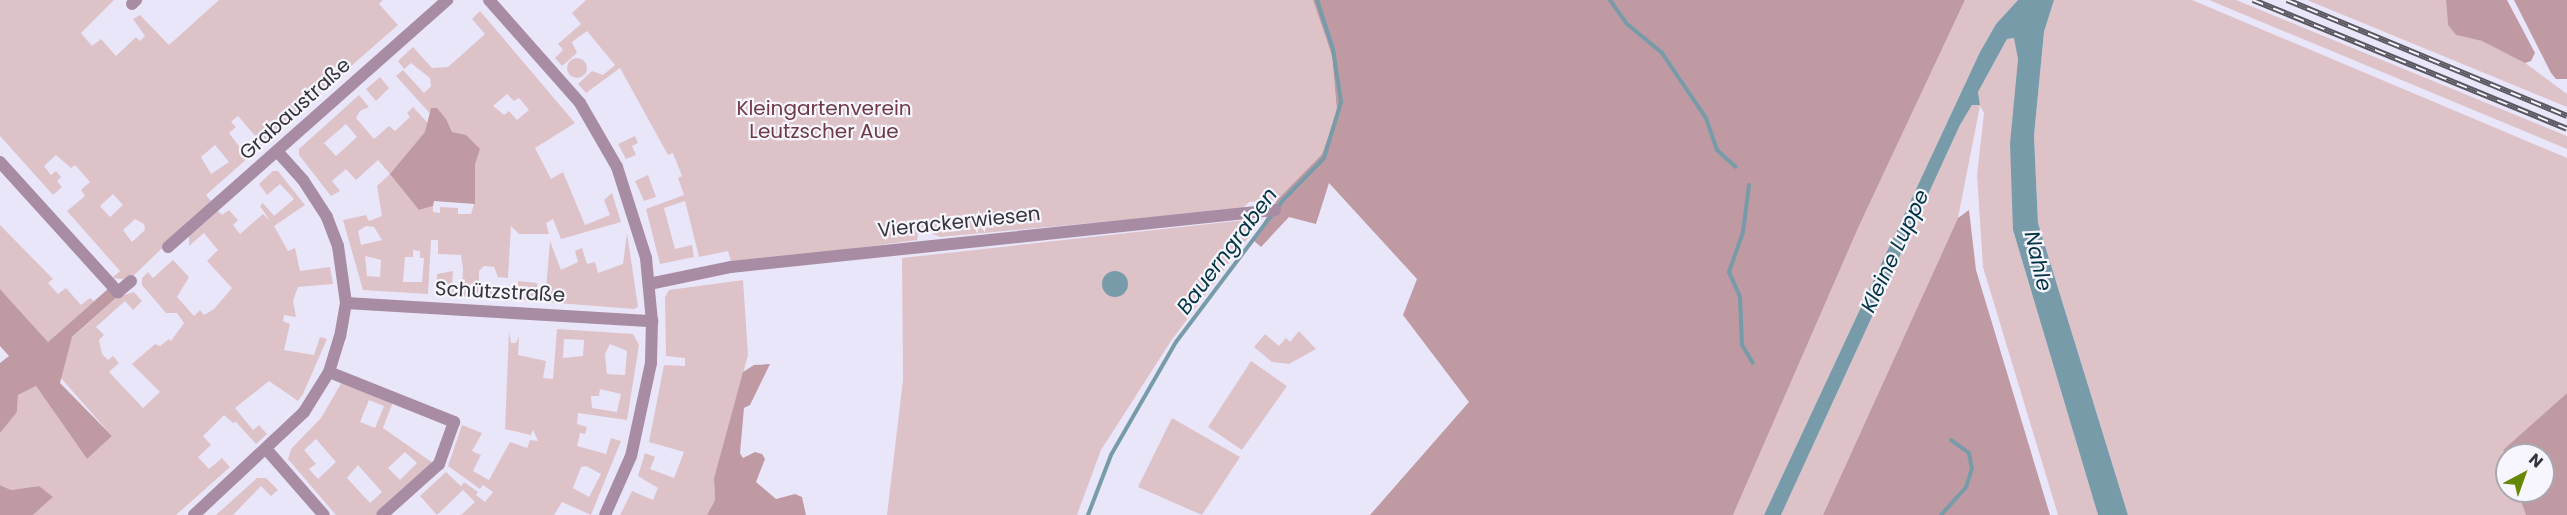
<!DOCTYPE html>
<html>
<head>
<meta charset="utf-8">
<style>
	body { margin:0 }
	#map { position:relative; width:2567px; height:515px; overflow:hidden; background:#eae6fa; font-family:Poppins,sans-serif }
	div>[style] { position:absolute }
	.green>* { inset:0; background:#ddc3c8 }
	.round { border-radius:50% }
	.forest>* { inset:0; background:#bf9aa2 }
	.water>* { inset:0; background:#789baa }
	.stream>* { height:4px; margin:-2px; padding:0 2px; transform-origin:2px; border-radius:2px; background:#789baa }
	.minor>* { height:12px; margin:-6px; padding:0 6px; transform-origin:6px; border-radius:6px; background:#a78ca4 }
	.rail>* { height:6px; margin-top:-3px; transform-origin:0; background:repeating-linear-gradient(90deg,#f7f5fd 0 11px,#5a5761 0 22px); box-sizing:border-box; border-block:2px solid #5a5761 }
	span { translate:-50% -50%; white-space:nowrap; text-align:center; line-height:1.15; -webkit-text-stroke:4.5px #f7f5fd; paint-order:stroke }
	.street-label { font-size:20px; color:#36343b }
	.park-label { font-size:20px; color:#6e3a47 }
	.water-label { font-size:21px; color:#003446; font-style:italic }
	.north { position:absolute; left:2495px; top:443px; width:60px; height:60px; box-sizing:border-box; background:#f7f5fd; border:2px solid #aaa8af; border-radius:50%; rotate:41deg; font-size:16px; font-weight:700; line-height:24px; text-align:center; color:#36343b }
	.north::after { content:''; display:block; margin:auto; width:21px; height:27px; background:#668702; clip-path:polygon(50% 0,100% 100%,50% 72%,0 100%) }
</style>
</head>
<body>
<div id="map">
	<div class="green">
		<i style="clip-path:polygon(evenodd,0 0,114px 0,81px 33px,92px 46px,101px 39px,116px 56px,136px 37px,140px 41px,145px 36px,133px 19px,140px 15px,169px 45px,219px 0,383px 0,379px 4px,398px 25px,342px 74px,335px 67px,332px 70px,338px 78px,206px 195px,211px 201px,129px 280px,112px 278px,120px 271px,67px 211px,85px 196px,81px 190px,90px 182px,75px 165px,71px 168px,56px 155px,44px 166px,51px 175px,56px 171px,61px 177px,57px 181px,62px 187px,53px 195px,0 136px,0 0,238px 116px,256px 137px,242px 150px,229px 133px,236px 127px,231px 122px,238px 116px,0 0,215px 145px,229px 162px,211px 174px,201px 157px,215px 145px,0 0,113px 194px,123px 205px,110px 217px,100px 206px,113px 194px,0 0,135px 219px,144px 224px,145px 230px,132px 242px,123px 230px,135px 219px)"></i>
		<i style="clip-path:polygon(586px 0,1313px 0,1332px 56px,1337px 112px,1322px 154px,1277px 200px,1249px 202px,1242px 209px,940px 237px,933px 234px,932px 226px,919px 228px,917px 240px,732px 265px,728px 251px,699px 257px,685px 201px,664px 208px,675px 249px,692px 245px,694px 257px,660px 264px,646px 209px,684px 195px,678px 178px,682px 176px,673px 153px,668px 155px,620px 68px,586px 93px,578px 84px,592px 71px,603px 75px,615px 65px,587px 31px,572px 42px,577px 53px,562px 66px,555px 58px,563px 50px,558px 44px,581px 24px,572px 13px)"></i>
		<i style="clip-path:polygon(1965px 0,2018px 0,1996px 24px,1980px 52px,1764px 515px,1733px 515px,1859px 226px)"></i>
		<i style="clip-path:polygon(2054px 0,2192px 0,2567px 158px,2567px 393px,2503px 450px,2507px 491px,2517px 491px,2526px 515px,2128px 515px,2038px 223px,2034px 136px,2044px 32px)"></i>
		<i style="clip-path:polygon(2209px 0,2236px 0,2567px 136px,2567px 149px)"></i>
		<i style="clip-path:polygon(2307px 0,2446px 0,2448px 24px,2456px 35px,2483px 41px,2524px 62px,2567px 94px,2567px 107px)"></i>
		<i style="clip-path:polygon(evenodd,480px 11px,575px 123px,535px 148px,551px 179px,563px 172px,585px 225px,610px 215px,604px 200px,612px 193px,621px 222px,561px 239px,553px 219px,546px 223px,549px 234px,519px 234px,511px 226px,508px 278px,498px 277px,494px 267px,484px 266px,479px 271px,479px 287px,492px 288px,492px 298px,436px 295px,437px 274px,453px 271px,452px 286px,462px 287px,463px 269px,461px 255px,438px 254px,438px 240px,431px 240px,428px 294px,363px 290px,343px 220px,366px 215px,369px 221px,382px 216px,377px 186px,390px 174px,378px 160px,356px 180px,346px 169px,332px 181px,340px 191px,331px 196px,299px 155px,299px 149px,359px 95px,369px 107px,360px 111px,356px 118px,374px 139px,389px 126px,395px 131px,410px 117px,407px 113px,413px 107px,436px 132px,419px 210px,433px 206px,433px 212px,440px 213px,440px 207px,458px 208px,458px 214px,471px 214px,474px 204px,454px 140px,396px 76px,403px 70px,424px 93px,431px 86px,430px 78px,411px 63px,404px 69px,398px 61px,413px 47px,432px 68px,448px 67px,485px 34px,472px 19px,480px 11px,507px 94px,514px 101px,519px 98px,529px 110px,517px 120px,509px 111px,504px 115px,493px 106px,507px 94px,480px 11px,346px 124px,357px 137px,336px 156px,324px 143px,346px 124px,480px 11px,366px 226px,374px 227px,382px 240px,361px 245px,358px 231px,366px 226px,480px 11px,413px 250px,420px 251px,420px 258px,424px 258px,422px 282px,403px 282px,405px 257px,413px 257px,413px 250px,480px 11px,365px 256px,381px 260px,380px 277px,367px 276px,365px 256px)"></i>
		<i style="clip-path:polygon(2015px 38px,2018px 59px,2013px 230px,2098px 515px,2058px 515px,1983px 267px,1977px 175px,1984px 113px,1980px 106px,1958px 218px,1823px 515px,1781px 515px,1960px 125px,1972px 105px,1980px 105px,1978px 92px,2007px 39px)"></i>
		<i class="round" style="left:567px;top:58px;width:20px;height:20px"></i>
		<i style="clip-path:polygon(380px 77px,389px 88px,376px 101px,366px 89px)"></i>
		<i style="clip-path:polygon(635px 136px,638px 143px,632px 146px,636px 155px,626px 159px,618px 144px)"></i>
		<i style="clip-path:polygon(273px 171px,278px 171px,305px 205px,274px 226px,288px 251px,295px 248px,300px 271px,330px 267px,333px 284px,298px 287px,293px 301px,296px 317px,284px 315px,283px 321px,290px 324px,284px 350px,314px 355px,320px 337px,327px 339px,303px 394px,298px 401px,269px 381px,235px 408px,253px 430px,259px 425px,267px 434px,256px 444px,236px 422px,233px 423px,224px 415px,203px 436px,211px 445px,198px 457px,209px 469px,222px 458px,230px 467px,176px 515px,33px 515px,52px 498px,39px 486px,11px 490px,0 485px,0 432px,17px 412px,18px 395px,36px 386px,87px 459px,112px 436px,46px 361px,117px 297px,134px 292px,142px 301px,133px 310px,125px 301px,96px 327px,104px 335px,99px 340px,102px 354px,108px 360px,113px 356px,119px 363px,109px 372px,143px 408px,160px 392px,132px 364px,155px 344px,160px 346px,169px 339px,171px 341px,184px 323px,177px 313px,166px 313px,142px 285px,142px 278px,148px 272px,153px 278px,173px 260px,189px 277px,177px 297px,194px 316px,200px 310px,204px 315px,214px 309px,232px 288px,207px 261px,218px 250px,204px 233px,189px 246px,189px 236px,218px 211px,222px 215px,229px 210px,238px 220px,233px 225px,240px 234px,263px 214px,270px 221px,260px 206px,263px 203px,274px 216px,294px 199px,280px 184px,267px 195px,259px 184px)"></i>
		<i style="clip-path:polygon(648px 175px,656px 197px,644px 201px,635px 181px)"></i>
		<i style="clip-path:polygon(1263px 218px,1171px 341px,1101px 450px,1077px 515px,887px 515px,903px 380px,902px 258px)"></i>
		<i style="clip-path:polygon(0 225px,53px 279px,48px 283px,58px 294px,66px 288px,81px 305px,90px 298px,94px 301px,48px 342px,0 289px)"></i>
		<i style="clip-path:polygon(627px 233px,638px 307px,634px 309px,545px 302px,550px 241px,561px 270px,578px 262px,575px 251px,582px 248px,587px 264px,595px 262px,598px 273px,623px 264px)"></i>
		<i style="clip-path:polygon(743px 280px,748px 355px,714px 478px,715px 500px,707px 515px,620px 515px,632px 491px,653px 500px,658px 488px,638px 476px,645px 453px,655px 457px,650px 469px,674px 478px,684px 452px,649px 442px,664px 365px,685px 366px,685px 358px,666px 356px,665px 297px,669px 290px)"></i>
		<i style="clip-path:polygon(518px 281px,537px 283px,537px 301px,518px 300px)"></i>
		<i style="clip-path:polygon(evenodd,557px 329px,633px 334px,639px 345px,627px 420px,578px 413px,577px 424px,587px 427px,585px 434px,580px 433px,577px 446px,606px 454px,611px 438px,621px 441px,591px 515px,562px 502px,554px 515px,461px 515px,475px 502px,463px 490px,437px 515px,420px 496px,446px 472px,461px 486px,464px 482px,478px 492px,476px 495px,485px 502px,493px 492px,483px 485px,480px 489px,448px 466px,462px 425px,482px 433px,472px 451px,481px 455px,473px 471px,489px 480px,510px 442px,527px 448px,530px 440px,538px 441px,533px 430px,531px 435px,505px 429px,509px 331px,511px 343px,516px 343px,519px 336px,518px 355px,546px 361px,543px 378px,553px 379px,557px 329px,564px 339px,584px 340px,583px 356px,563px 358px,564px 339px,557px 329px,610px 344px,627px 351px,625px 375px,607px 374px,605px 354px,610px 344px,557px 329px,600px 389px,621px 394px,617px 412px,592px 408px,591px 396px,599px 396px,600px 389px,557px 329px,586px 466px,601px 474px,589px 497px,573px 488px,581px 467px,586px 466px)"></i>
		<i style="clip-path:polygon(1299px 331px,1316px 349px,1289px 364px,1272px 362px,1254px 347px,1265px 334px,1279px 346px,1286px 338px,1290px 342px)"></i>
		<i style="clip-path:polygon(1251px 361px,1287px 386px,1242px 450px,1208px 427px)"></i>
		<i style="clip-path:polygon(evenodd,342px 382px,393px 402px,383px 428px,433px 463px,377px 515px,336px 515px,288px 459px,291px 449px,321px 418px,342px 382px,369px 400px,384px 406px,375px 428px,360px 422px,369px 400px,342px 382px,316px 439px,336px 462px,318px 479px,309px 469px,316px 464px,304px 450px,316px 439px,342px 382px,405px 452px,417px 463px,400px 480px,388px 468px,405px 452px,342px 382px,358px 465px,382px 492px,370px 503px,347px 478px,358px 465px)"></i>
		<i style="clip-path:polygon(1172px 418px,1240px 457px,1202px 515px,1138px 487px)"></i>
		<i style="clip-path:polygon(257px 478px,266px 478px,278px 490px,271px 496px,261px 486px,233px 515px,216px 515px)"></i>
	</div>
	<div class="forest">
		<i style="clip-path:polygon(1313px 0,1965px 0,1859px 226px,1733px 515px,1370px 515px,1469px 402px,1403px 315px,1417px 279px,1329px 183px,1316px 224px,1289px 217px,1261px 247px,1253px 240px,1277px 200px,1322px 154px,1337px 112px,1332px 56px)"></i>
		<i style="clip-path:polygon(2446px 0,2507px 0,2535px 53px,2531px 61px,2525px 63px,2482px 41px,2456px 35px,2448px 25px)"></i>
		<i style="clip-path:polygon(2514px 0,2567px 0,2567px 79px,2556px 79px,2551px 73px)"></i>
		<i style="clip-path:polygon(431px 108px,437px 108px,446px 119px,452px 132px,466px 135px,480px 149px,475px 164px,475px 204px,434px 201px,433px 206px,419px 210px,390px 174px,425px 132px)"></i>
		<i style="clip-path:polygon(1969px 210px,1976px 270px,2050px 515px,1823px 515px,1958px 218px)"></i>
		<i style="clip-path:polygon(109px 288px,117px 297px,72px 337px,60px 383px,112px 436px,87px 459px,36px 386px,18px 395px,17px 412px,0 433px,0 363px,9px 356px,0 346px,0 289px,48px 342px)"></i>
		<i style="clip-path:polygon(770px 364px,750px 405px,744px 408px,740px 453px,743px 458px,755px 452px,762px 454px,765px 459px,756px 482px,776px 499px,795px 494px,802px 497px,806px 515px,707px 515px,715px 500px,714px 478px,743px 372px,754px 365px)"></i>
		<i style="clip-path:polygon(2567px 393px,2567px 515px,2526px 515px,2517px 491px,2543px 491px,2543px 455px,2507px 455px,2507px 461px,2503px 450px)"></i>
		<i style="clip-path:polygon(0 485px,11px 490px,39px 486px,53px 497px,33px 515px,0 515px)"></i>
	</div>
	<div class="water">
		<i style="clip-path:polygon(2018px 0,2054px 0,2044px 32px,2034px 136px,2038px 223px,2128px 515px,2098px 515px,2013px 230px,2010px 144px,2018px 59px,2014px 38px,2007px 39px,1978px 92px,1980px 105px,1972px 105px,1960px 125px,1781px 515px,1764px 515px,1980px 52px,1996px 24px)"></i>
		<i class="round" style="left:1102px;top:271px;width:26px;height:26px"></i>
	</div>
	<div class="stream">
		<i style="left:1610px;top:0;width:28px;rotate:55deg"></i>
		<i style="left:1626px;top:23px;width:47px;rotate:39.8deg"></i>
		<i style="left:1662px;top:53px;width:78px;rotate:55.9deg"></i>
		<i style="left:1706px;top:118px;width:34px;rotate:71deg"></i>
		<i style="left:1717px;top:150px;width:25px;rotate:42deg"></i>
		<i style="left:1749px;top:185px;width:47px;rotate:97.3deg"></i>
		<i style="left:1743px;top:232px;width:42px;rotate:109.3deg"></i>
		<i style="left:1729px;top:272px;width:27px;rotate:66deg"></i>
		<i style="left:1740px;top:297px;width:48px;rotate:87.6deg"></i>
		<i style="left:1742px;top:345px;width:21px;rotate:59deg"></i>
		<i style="left:1088px;top:515px;width:64px;rotate:-69deg"></i>
		<i style="left:1111px;top:455px;width:130px;rotate:-60.1deg"></i>
		<i style="left:1176px;top:342px;width:178px;rotate:-53deg"></i>
		<i style="left:1283px;top:200px;width:59px;rotate:-45.7deg"></i>
		<i style="left:1324px;top:158px;width:59px;rotate:-73.1deg"></i>
		<i style="left:1341px;top:102px;width:54px;rotate:-98.6deg"></i>
		<i style="left:1333px;top:49px;width:52px;rotate:-108.1deg"></i>
		<i style="left:1941px;top:515px;width:38px;rotate:-48deg"></i>
		<i style="left:1966px;top:487px;width:19px;rotate:-72deg"></i>
		<i style="left:1972px;top:469px;width:16px;rotate:-101deg"></i>
		<i style="left:1969px;top:453px;width:22px;rotate:-144deg"></i>
	</div>
	<div class="minor">
		<i style="left:489px;top:0;width:137px;rotate:48.5deg"></i>
		<i style="left:580px;top:103px;width:74px;rotate:60deg"></i>
		<i style="left:617px;top:167px;width:96px;rotate:72.3deg"></i>
		<i style="left:646px;top:258px;width:63px;rotate:84.6deg"></i>
		<i style="left:652px;top:321px;width:42px;rotate:91.4deg"></i>
		<i style="left:651px;top:363px;width:95px;rotate:102.1deg"></i>
		<i style="left:631px;top:456px;width:64px;rotate:113.8deg"></i>
		<i style="left:132px;top:4px;width:6px;rotate:-45deg"></i>
		<i style="left:0;top:162px;width:176px;rotate:47.8deg"></i>
		<i style="left:118px;top:292px;width:17px;rotate:-40deg"></i>
		<i style="left:168px;top:247px;width:373px;rotate:-41.5deg"></i>
		<i style="left:649px;top:284px;width:84px;rotate:-11.7deg"></i>
		<i style="left:731px;top:267px;width:547px;rotate:-5.98deg"></i>
		<i style="left:346px;top:303px;width:307px;rotate:3.4deg"></i>
		<i style="left:329px;top:372px;width:135px;rotate:21.8deg"></i>
		<i style="left:454px;top:422px;width:45px;rotate:109.7deg"></i>
		<i style="left:439px;top:464px;width:76px;rotate:138.2deg"></i>
		<i style="left:267px;top:450px;width:86px;rotate:48.8deg"></i>
		<i style="left:194px;top:515px;width:151px;rotate:-43.1deg"></i>
		<i style="left:304px;top:412px;width:47px;rotate:-58deg"></i>
		<i style="left:329px;top:372px;width:37px;rotate:-73deg"></i>
		<i style="left:340px;top:337px;width:35px;rotate:-80deg"></i>
		<i style="left:346px;top:303px;width:58px;rotate:-98deg"></i>
		<i style="left:338px;top:246px;width:31px;rotate:-111deg"></i>
		<i style="left:327px;top:217px;width:44px;rotate:-123deg"></i>
		<i style="left:303px;top:180px;width:39px;rotate:-132deg"></i>
	</div>
	<div class="rail">
		<i style="left:2253px;top:0;width:339px;rotate:22.3deg"></i>
		<i style="left:2287px;top:0;width:303px;rotate:22.5deg"></i>
	</div>
	<div class="street-label">
		<span style="left:295px;top:109px;rotate:-42deg">Grabaustraße</span>
		<span style="left:959px;top:222px;rotate:-6deg">Vierackerwiesen</span>
		<span style="left:500px;top:292px;rotate:3deg">Schützstraße</span>
	</div>
	<div class="park-label">
		<span style="left:824px;top:120px">Kleingartenverein<br>Leutzscher Aue</span>
	</div>
	<div class="water-label">
		<span style="left:1227px;top:251px;rotate:-53deg">Bauerngraben</span>
		<span style="left:1895px;top:251px;rotate:-65deg">Kleine Luppe</span>
		<span style="left:2038px;top:261px;rotate:77deg">Nahle</span>
	</div>
	<div class="north">N</div>
</div>
</body>
</html>
